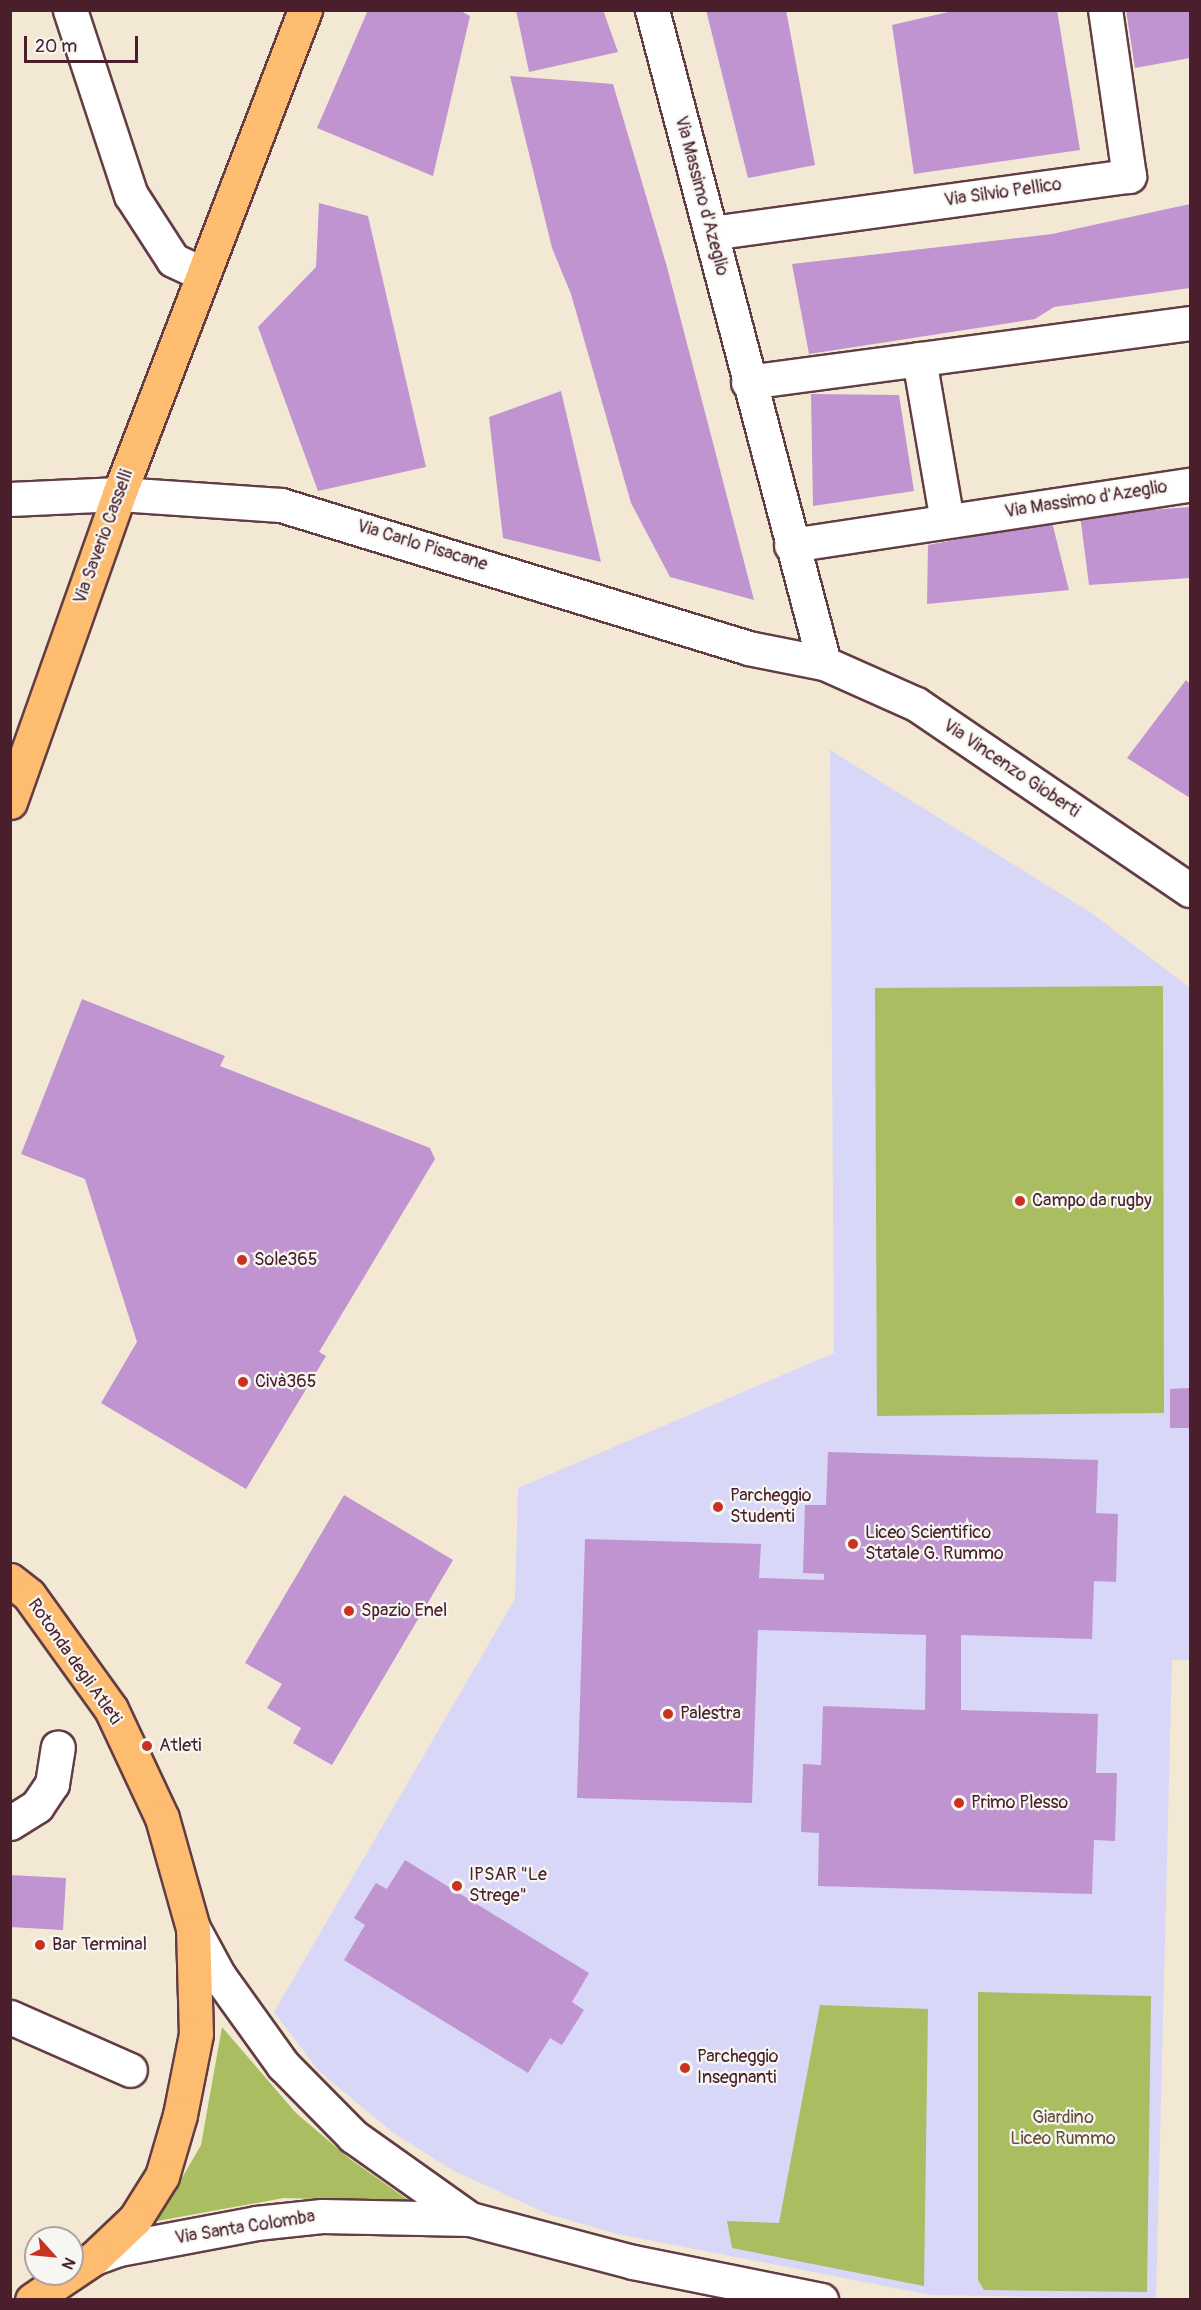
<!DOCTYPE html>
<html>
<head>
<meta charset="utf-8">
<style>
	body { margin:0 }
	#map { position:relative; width:1201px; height:2310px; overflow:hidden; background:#f3e8d4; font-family:Pangolin,sans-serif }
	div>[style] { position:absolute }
	.built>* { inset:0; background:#d9d7f7 }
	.green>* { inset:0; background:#aabd61 }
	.building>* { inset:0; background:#bf94d1 }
	.roads { filter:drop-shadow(2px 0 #633d44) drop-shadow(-2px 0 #633d44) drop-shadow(0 2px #633d44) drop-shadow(0 -2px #633d44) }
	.minor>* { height:33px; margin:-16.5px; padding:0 16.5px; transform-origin:16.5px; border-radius:16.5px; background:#fff }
	.major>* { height:33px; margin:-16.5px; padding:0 16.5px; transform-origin:16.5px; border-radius:16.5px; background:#febc70 }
	.dots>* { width:16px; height:16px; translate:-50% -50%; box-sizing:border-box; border:3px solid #f6f6f2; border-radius:50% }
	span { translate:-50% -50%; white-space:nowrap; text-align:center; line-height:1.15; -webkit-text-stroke:4.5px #f6f6f2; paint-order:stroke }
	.street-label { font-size:18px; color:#4a1f2b }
	.poi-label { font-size:18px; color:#4a1f2b }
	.left { translate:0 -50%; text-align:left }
	.park-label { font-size:18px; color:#674e3b }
	.frame { position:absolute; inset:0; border:12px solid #4a1f2b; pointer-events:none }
	.north { position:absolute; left:24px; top:2226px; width:60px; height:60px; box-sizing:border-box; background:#f6f6f2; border:2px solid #b1a0a2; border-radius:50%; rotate:117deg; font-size:16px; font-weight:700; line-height:24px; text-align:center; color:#4a1f2b }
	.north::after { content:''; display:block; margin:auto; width:21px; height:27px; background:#c8321e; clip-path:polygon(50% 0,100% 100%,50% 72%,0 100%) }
	.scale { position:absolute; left:24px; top:36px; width:114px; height:27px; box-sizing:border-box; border:3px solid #4a1f2b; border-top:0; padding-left:8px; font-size:18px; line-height:21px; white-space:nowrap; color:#4a1f2b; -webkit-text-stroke:4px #f6f6f2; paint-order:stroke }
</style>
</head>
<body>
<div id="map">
	<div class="built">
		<i style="clip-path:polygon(830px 750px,1093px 914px,1190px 988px,1190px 1660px,1172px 1660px,1156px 2299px,931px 2295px,618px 2234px,548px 2214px,454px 2171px,392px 2132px,319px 2071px,274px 2012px,515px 1599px,518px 1488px,834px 1353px)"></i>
	</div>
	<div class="green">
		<i style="clip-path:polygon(1163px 986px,1164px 1413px,877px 1416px,875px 988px)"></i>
		<i style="clip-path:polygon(978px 1992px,1151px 1996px,1147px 2292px,984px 2290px,978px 2280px)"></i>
		<i style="clip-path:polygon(820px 2005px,928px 2009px,924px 2286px,732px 2248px,727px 2221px,779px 2223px)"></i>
		<i style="clip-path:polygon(222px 2027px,296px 2113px,350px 2159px,411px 2202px,284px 2198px,157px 2221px,201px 2145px)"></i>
	</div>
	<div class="building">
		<i style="clip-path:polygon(368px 10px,459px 10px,470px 16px,433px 176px,317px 128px)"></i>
		<i style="clip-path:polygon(516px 10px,603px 10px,618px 52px,529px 72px)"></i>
		<i style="clip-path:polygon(706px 10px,786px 10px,815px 165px,748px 178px)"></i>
		<i style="clip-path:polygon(957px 10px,1057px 10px,1080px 150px,914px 174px,892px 25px)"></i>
		<i style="clip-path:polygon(1126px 10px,1190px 10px,1190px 58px,1135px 68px)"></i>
		<i style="clip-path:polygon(510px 76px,613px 84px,667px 267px,754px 600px,670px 577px,631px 503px,571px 294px,552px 248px)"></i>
		<i style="clip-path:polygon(319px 203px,368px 216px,426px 467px,318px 491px,258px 327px,316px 267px)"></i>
		<i style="clip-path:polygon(1190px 204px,1190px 288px,1054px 307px,1035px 319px,809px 354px,792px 264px,1052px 234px)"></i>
		<i style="clip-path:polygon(561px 391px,601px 562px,503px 538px,489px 417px)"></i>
		<i style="clip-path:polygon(811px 394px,899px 395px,914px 491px,813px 506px)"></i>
		<i style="clip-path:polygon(1190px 507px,1190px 578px,1089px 585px,1080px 515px)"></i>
		<i style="clip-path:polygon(1052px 522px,1069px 590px,927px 604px,928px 545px)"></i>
		<i style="clip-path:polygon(1186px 680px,1190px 684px,1190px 798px,1127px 758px)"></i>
		<i style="clip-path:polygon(82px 999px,225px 1056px,220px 1066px,430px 1148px,435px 1159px,319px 1352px,326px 1356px,246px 1489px,101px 1403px,137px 1342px,85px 1179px,21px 1154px)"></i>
		<i style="clip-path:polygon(1190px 1388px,1190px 1428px,1170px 1428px,1170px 1389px)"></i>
		<i style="clip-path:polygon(828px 1452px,1098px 1460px,1096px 1513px,1118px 1514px,1116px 1582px,1094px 1581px,1092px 1639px,961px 1635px,961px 1710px,1098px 1714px,1096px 1773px,1117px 1773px,1115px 1841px,1094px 1840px,1092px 1894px,818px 1886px,819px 1833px,801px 1832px,803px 1764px,821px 1765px,823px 1706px,925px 1710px,926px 1635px,758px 1630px,752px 1803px,577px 1798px,585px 1539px,761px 1544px,759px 1578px,824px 1580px,824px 1574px,803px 1573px,805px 1505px,826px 1505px)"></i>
		<i style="clip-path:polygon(344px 1495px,453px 1560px,332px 1765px,293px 1743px,301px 1728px,267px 1708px,282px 1684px,245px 1663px)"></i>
		<i style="clip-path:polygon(405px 1860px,589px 1973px,572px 2002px,584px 2010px,562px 2045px,550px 2038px,528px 2073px,344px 1960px,365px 1925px,354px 1918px,376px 1883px,387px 1889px)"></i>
		<i style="clip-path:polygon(10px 1875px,66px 1878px,63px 1930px,10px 1927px)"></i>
	</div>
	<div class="roads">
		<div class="minor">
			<i style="left:70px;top:10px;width:195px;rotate:71.8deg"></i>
			<i style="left:131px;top:195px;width:77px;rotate:57.1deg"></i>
			<i style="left:173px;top:260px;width:33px;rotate:25deg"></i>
			<i style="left:652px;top:10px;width:675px;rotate:75.24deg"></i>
			<i style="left:711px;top:233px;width:422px;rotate:-7.8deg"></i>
			<i style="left:1129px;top:176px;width:168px;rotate:-98.2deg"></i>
			<i style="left:919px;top:359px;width:164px;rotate:80.2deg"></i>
			<i style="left:748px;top:382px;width:446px;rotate:-7.6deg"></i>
			<i style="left:10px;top:499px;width:109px;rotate:-2.6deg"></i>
			<i style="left:119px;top:494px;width:162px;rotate:3.9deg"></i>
			<i style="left:281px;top:505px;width:488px;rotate:17deg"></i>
			<i style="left:748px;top:648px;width:77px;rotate:11.2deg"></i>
			<i style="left:824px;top:663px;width:101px;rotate:24deg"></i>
			<i style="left:916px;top:704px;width:331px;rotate:34.2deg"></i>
			<i style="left:791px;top:545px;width:403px;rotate:-8.6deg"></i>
			<i style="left:10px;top:1823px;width:32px;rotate:-32deg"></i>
			<i style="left:37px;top:1806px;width:27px;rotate:-56deg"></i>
			<i style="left:52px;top:1784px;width:37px;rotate:-81deg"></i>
			<i style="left:193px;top:1928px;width:55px;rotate:61.6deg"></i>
			<i style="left:219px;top:1976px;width:110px;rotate:54.3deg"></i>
			<i style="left:283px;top:2065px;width:100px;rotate:45.4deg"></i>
			<i style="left:353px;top:2136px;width:143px;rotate:35.4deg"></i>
			<i style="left:10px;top:2017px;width:131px;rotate:23.8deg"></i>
			<i style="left:94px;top:2258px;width:27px;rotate:-20deg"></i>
			<i style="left:119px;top:2249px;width:139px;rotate:-10.7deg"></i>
			<i style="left:256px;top:2223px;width:66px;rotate:-6.1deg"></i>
			<i style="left:322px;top:2216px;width:148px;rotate:1.2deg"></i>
			<i style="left:470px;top:2219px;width:169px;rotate:14.8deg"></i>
			<i style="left:633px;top:2262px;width:192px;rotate:11.4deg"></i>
		</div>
		<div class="major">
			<i style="left:10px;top:802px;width:327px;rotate:-70.5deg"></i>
			<i style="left:119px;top:494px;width:519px;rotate:-68.98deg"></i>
			<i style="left:10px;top:1580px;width:24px;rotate:38deg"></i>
			<i style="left:29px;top:1595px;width:140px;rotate:54.3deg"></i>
			<i style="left:111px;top:1709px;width:120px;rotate:64.9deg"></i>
			<i style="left:162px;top:1818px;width:114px;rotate:74.3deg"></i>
			<i style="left:193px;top:1928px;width:106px;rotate:88.4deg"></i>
			<i style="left:196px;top:2034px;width:83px;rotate:101.2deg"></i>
			<i style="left:180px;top:2115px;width:64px;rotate:106.4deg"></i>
			<i style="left:162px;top:2176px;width:51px;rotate:122.1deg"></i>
			<i style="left:135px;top:2219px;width:57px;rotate:136.4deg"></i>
			<i style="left:94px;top:2258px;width:27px;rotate:146deg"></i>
			<i style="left:32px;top:2300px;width:46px;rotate:-34.4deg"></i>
		</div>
	</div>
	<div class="dots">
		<i style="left:1020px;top:1201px;background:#c8321e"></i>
		<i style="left:242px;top:1260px;background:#c8321e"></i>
		<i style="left:243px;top:1382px;background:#c8321e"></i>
		<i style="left:718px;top:1507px;background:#c8321e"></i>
		<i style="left:853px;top:1544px;background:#c8321e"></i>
		<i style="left:349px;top:1611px;background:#c8321e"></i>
		<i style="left:668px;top:1714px;background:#c8321e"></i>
		<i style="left:147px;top:1746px;background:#c8321e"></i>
		<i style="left:959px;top:1803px;background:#c8321e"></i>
		<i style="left:457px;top:1886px;background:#c8321e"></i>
		<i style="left:40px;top:1945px;background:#c8321e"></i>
		<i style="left:685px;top:2068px;background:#c8321e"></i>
	</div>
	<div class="street-label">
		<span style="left:1003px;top:193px;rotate:-8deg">Via Silvio Pellico</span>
		<span style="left:701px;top:196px;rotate:75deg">Via Massimo d'Azeglio</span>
		<span style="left:1086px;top:500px;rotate:-9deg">Via Massimo d'Azeglio</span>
		<span style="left:104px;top:537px;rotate:-70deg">Via Saverio Casselli</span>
		<span style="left:422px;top:546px;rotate:17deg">Via Carlo Pisacane</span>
		<span style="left:1011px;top:769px;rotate:34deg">Via Vincenzo Gioberti</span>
		<span style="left:74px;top:1662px;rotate:55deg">Rotonda degli Atleti</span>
		<span style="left:245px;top:2228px;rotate:-9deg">Via Santa Colomba</span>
	</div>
	<div class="poi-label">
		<span class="left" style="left:1032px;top:1201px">Campo da rugby</span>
		<span class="left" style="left:254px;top:1260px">Sole365</span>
		<span class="left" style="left:255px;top:1382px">Civà365</span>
		<span class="left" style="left:730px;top:1507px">Parcheggio<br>Studenti</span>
		<span class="left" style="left:865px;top:1544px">Liceo Scientifico<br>Statale G. Rummo</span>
		<span class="left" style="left:361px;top:1611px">Spazio Enel</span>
		<span class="left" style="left:680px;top:1714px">Palestra</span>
		<span class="left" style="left:159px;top:1746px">Atleti</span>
		<span class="left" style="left:971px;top:1803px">Primo Plesso</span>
		<span class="left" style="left:469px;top:1886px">IPSAR "Le<br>Strege"</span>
		<span class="left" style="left:52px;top:1945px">Bar Terminal</span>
		<span class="left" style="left:697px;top:2068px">Parcheggio<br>Insegnanti</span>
	</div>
	<div class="park-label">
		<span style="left:1063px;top:2129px">Giardino<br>Liceo Rummo</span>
	</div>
	<div class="frame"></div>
	<div class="north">N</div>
	<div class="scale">20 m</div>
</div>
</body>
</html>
